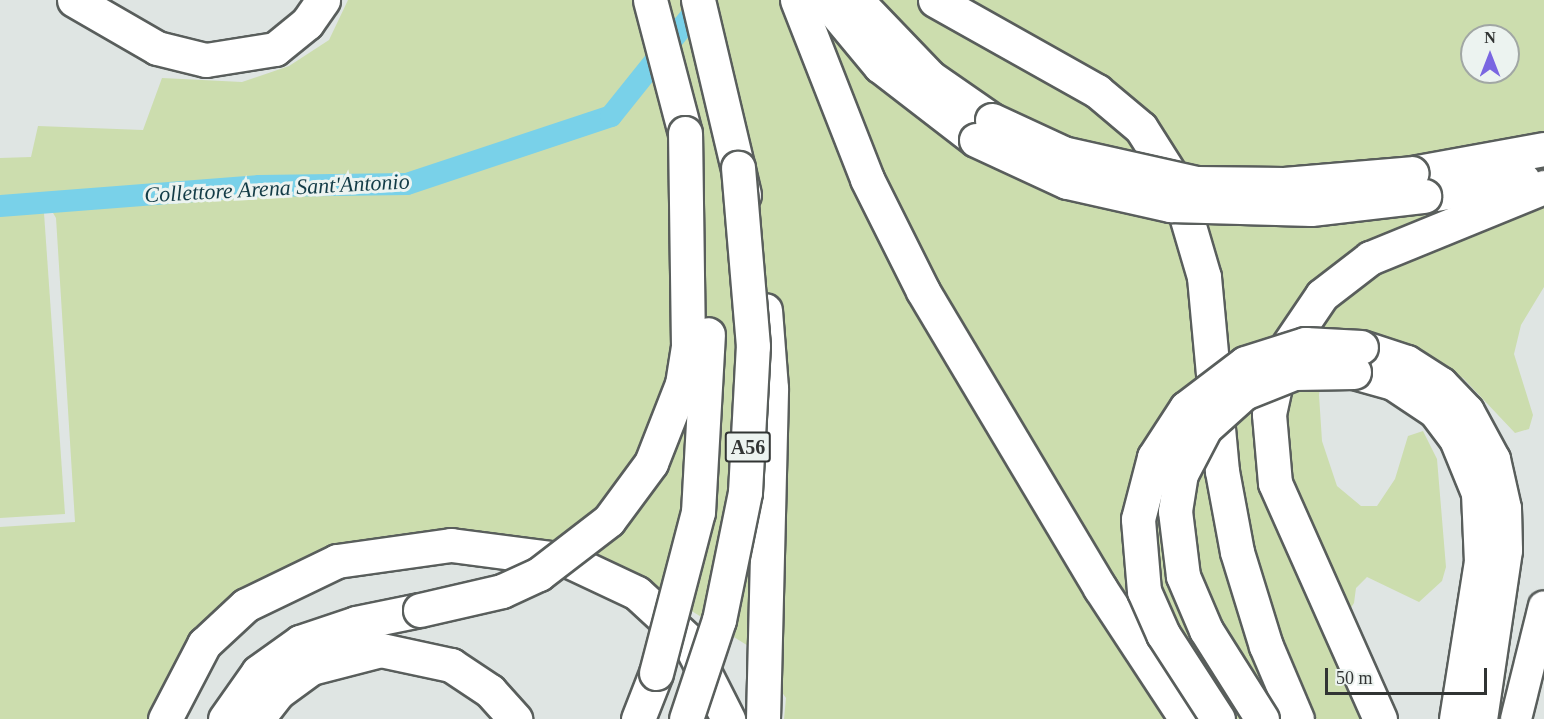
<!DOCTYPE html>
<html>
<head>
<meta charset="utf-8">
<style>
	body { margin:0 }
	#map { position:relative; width:1544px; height:719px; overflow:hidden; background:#dfe5e3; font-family:Georgia,serif }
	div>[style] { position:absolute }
	.green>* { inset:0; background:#ccddae }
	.canal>* { height:22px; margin:-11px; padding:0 11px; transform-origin:11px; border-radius:11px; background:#79d1e9 }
	.roads { filter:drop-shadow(2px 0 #595e5c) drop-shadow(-2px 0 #595e5c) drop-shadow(0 2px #595e5c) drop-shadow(0 -2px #595e5c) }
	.minor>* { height:30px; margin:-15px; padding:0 15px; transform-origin:15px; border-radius:15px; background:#fff }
	.major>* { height:33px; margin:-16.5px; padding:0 16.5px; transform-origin:16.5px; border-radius:16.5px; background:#fff }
	.highway>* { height:33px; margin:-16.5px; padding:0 16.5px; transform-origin:16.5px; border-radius:16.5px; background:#fff }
	.bridges { filter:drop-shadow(2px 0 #595e5c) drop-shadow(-2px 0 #595e5c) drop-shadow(0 2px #595e5c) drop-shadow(0 -2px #595e5c) }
	.highway-bridge>* { height:33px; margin:-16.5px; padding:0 16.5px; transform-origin:16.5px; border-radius:16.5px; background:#fff }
	span { translate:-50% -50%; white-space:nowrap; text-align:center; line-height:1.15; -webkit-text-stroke:6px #ecf3f0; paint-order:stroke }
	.shield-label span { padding:2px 4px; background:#ecf3f0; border:2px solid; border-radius:4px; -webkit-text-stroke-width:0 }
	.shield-label { font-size:20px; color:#313433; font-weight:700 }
	.water-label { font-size:22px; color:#133c47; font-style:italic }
	.north { position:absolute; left:1460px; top:24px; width:60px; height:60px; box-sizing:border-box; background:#ecf3f0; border:2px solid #a1a7a4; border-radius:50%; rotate:0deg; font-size:16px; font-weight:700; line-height:24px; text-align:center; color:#313433 }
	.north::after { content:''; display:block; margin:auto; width:21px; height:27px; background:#7a66e1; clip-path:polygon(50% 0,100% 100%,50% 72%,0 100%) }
	.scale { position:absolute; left:1325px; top:668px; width:162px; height:27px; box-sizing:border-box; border:3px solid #313433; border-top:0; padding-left:8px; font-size:18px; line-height:21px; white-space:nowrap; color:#313433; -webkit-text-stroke:4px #ecf3f0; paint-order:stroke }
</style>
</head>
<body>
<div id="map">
	<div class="green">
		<i style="clip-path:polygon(evenodd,348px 0,1544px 0,1544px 287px,1521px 325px,1514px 354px,1533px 415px,1529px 429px,1515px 433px,1463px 378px,1374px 334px,1328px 331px,1319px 395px,1322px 441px,1337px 486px,1361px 506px,1377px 506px,1395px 479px,1408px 436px,1423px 431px,1437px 459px,1446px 567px,1442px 581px,1419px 602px,1367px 577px,1356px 588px,1354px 603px,1331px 638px,1364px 719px,784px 719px,786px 698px,750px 647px,643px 581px,560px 544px,303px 564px,153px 719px,0 719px,0 527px,75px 522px,56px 218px,46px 201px,0 204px,0 158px,31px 157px,38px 126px,143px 130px,162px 78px,242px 82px,289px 66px,329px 40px,348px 0,1472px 36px,1508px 36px,1508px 72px,1472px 72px,1472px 36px)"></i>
		<i style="clip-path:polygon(44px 213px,65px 514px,0 518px,0 216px)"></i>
	</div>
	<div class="canal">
		<i style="left:0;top:206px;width:260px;rotate:-4.4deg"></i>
		<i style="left:259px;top:186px;width:148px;rotate:-0.8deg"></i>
		<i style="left:407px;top:184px;width:215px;rotate:-18.4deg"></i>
		<i style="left:611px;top:116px;width:149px;rotate:-51.3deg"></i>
	</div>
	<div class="roads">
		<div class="minor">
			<i style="left:1516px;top:719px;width:116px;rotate:-76.1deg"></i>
		</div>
		<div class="major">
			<i style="left:74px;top:0;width:96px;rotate:30deg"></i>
			<i style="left:157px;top:48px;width:50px;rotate:13.8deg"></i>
			<i style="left:206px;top:60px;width:70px;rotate:-9.1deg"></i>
			<i style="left:275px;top:49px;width:41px;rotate:-39.1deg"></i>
			<i style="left:307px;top:23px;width:28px;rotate:-55deg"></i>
		</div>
		<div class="highway">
			<i style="left:650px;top:0;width:138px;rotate:75.3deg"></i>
			<i style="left:698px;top:0;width:200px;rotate:76.7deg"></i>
			<i style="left:797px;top:0;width:192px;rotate:68.6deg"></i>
			<i style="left:867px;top:179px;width:125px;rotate:63.4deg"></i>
			<i style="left:923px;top:291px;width:346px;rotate:59.2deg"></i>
			<i style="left:1100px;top:588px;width:157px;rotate:56.7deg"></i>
			<i style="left:825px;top:0;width:86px;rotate:50.2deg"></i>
			<i style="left:880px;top:66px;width:121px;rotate:37.6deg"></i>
			<i style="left:856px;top:0;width:107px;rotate:46.1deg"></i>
			<i style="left:930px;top:77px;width:75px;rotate:34.7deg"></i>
			<i style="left:935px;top:0;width:186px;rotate:29.3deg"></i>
			<i style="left:1097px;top:91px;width:57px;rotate:40.1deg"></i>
			<i style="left:1141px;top:128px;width:67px;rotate:57.7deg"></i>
			<i style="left:1177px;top:185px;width:96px;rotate:73.6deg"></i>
			<i style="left:1204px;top:277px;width:195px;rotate:84.7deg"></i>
			<i style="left:1222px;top:471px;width:82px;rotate:79.5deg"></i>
			<i style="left:1237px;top:552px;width:98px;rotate:72.9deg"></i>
			<i style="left:1266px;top:646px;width:79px;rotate:67deg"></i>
			<i style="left:1412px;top:173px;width:134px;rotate:-10.3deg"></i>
			<i style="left:1424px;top:196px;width:100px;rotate:-9.7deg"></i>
			<i style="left:1361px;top:347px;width:48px;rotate:18.1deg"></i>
			<i style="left:1407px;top:362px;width:40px;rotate:32.9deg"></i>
			<i style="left:1441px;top:384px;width:37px;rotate:46deg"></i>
			<i style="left:1467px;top:411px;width:55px;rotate:61.6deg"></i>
			<i style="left:1493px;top:459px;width:50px;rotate:77.3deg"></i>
			<i style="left:1504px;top:508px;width:42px;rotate:88.6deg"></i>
			<i style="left:1505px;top:550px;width:171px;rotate:98.4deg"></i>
			<i style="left:1354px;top:372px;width:41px;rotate:15.8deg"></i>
			<i style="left:1393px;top:383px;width:50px;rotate:33.7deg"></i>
			<i style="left:1435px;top:411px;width:35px;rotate:53deg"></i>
			<i style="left:1456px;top:439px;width:58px;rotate:67.8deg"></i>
			<i style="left:1478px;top:493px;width:68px;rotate:87.5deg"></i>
			<i style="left:1481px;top:561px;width:160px;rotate:99deg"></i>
			<i style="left:165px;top:719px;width:85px;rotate:-62.5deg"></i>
			<i style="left:204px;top:644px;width:57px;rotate:-42.9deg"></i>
			<i style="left:246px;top:605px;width:101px;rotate:-25.8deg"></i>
			<i style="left:337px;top:561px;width:115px;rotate:-8deg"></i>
			<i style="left:451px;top:545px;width:117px;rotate:7.4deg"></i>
			<i style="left:567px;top:560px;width:77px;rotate:25.2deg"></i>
			<i style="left:637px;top:593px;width:69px;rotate:42.7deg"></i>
			<i style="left:688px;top:640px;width:89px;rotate:63.1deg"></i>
			<i style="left:225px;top:719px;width:57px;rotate:-54.9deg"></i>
			<i style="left:258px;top:672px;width:52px;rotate:-35.5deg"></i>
			<i style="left:300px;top:642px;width:59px;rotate:-18.7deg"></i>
			<i style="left:356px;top:623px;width:65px;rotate:-11.5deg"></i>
			<i style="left:257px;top:719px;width:33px;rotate:-52deg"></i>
			<i style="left:277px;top:693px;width:42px;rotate:-36.3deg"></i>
			<i style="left:311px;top:668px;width:72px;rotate:-14.4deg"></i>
			<i style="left:381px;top:650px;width:72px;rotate:12.1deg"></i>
			<i style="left:451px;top:665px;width:47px;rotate:33.7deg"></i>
			<i style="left:490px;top:691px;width:38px;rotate:48deg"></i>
			<i style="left:638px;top:719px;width:49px;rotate:-68.6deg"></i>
			<i style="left:763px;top:719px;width:331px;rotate:-88.6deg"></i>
			<i style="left:771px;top:388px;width:78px;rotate:-94.4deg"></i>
			<i style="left:1380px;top:719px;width:258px;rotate:-114deg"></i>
			<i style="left:1275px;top:483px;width:69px;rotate:-95deg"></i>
			<i style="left:1269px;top:414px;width:61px;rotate:-77.8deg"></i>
			<i style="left:1282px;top:354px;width:71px;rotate:-55.9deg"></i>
			<i style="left:1322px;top:295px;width:61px;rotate:-37.6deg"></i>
			<i style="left:1370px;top:258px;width:188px;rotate:-22.2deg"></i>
		</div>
	</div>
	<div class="bridges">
		<div class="highway-bridge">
			<i style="left:992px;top:120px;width:78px;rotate:24.9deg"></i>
			<i style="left:1063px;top:153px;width:136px;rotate:12.7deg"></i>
			<i style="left:1196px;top:183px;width:88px;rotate:0.7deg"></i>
			<i style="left:1284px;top:184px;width:128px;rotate:-4.9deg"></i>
			<i style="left:976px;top:140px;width:100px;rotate:24.8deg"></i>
			<i style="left:1067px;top:182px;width:106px;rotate:12.6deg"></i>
			<i style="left:1170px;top:205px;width:141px;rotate:1.6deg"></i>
			<i style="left:1311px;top:209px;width:114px;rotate:-6.6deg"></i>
			<i style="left:420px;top:610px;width:84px;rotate:-13deg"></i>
			<i style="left:502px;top:591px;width:41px;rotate:-24.7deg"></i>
			<i style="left:539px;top:574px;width:88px;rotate:-37.6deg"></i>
			<i style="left:609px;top:520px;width:71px;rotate:-53.6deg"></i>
			<i style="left:651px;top:463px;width:85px;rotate:-68.6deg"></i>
			<i style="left:682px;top:384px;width:38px;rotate:-81deg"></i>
			<i style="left:688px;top:346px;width:213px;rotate:-90.8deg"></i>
			<i style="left:656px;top:673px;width:166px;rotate:-75.4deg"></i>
			<i style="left:698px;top:512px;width:178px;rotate:-86.8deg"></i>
			<i style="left:686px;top:719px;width:104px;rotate:-71.6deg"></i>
			<i style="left:719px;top:620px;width:131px;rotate:-78.5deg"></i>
			<i style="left:745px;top:492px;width:146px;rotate:-86.9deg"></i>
			<i style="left:753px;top:346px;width:179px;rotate:-94.8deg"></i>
			<i style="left:1218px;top:719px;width:101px;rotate:-122.9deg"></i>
			<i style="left:1163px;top:634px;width:47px;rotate:-113.8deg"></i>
			<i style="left:1144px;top:591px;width:72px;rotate:-94.8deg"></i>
			<i style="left:1138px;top:519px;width:64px;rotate:-75.5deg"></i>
			<i style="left:1154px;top:457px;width:59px;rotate:-56.9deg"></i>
			<i style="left:1186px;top:408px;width:74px;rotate:-37.3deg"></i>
			<i style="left:1245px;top:363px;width:63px;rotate:-17.6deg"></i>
			<i style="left:1305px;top:344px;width:56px;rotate:3.1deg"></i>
			<i style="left:1262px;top:719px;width:105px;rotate:-122.2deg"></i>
			<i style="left:1206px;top:630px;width:59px;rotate:-113.1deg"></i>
			<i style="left:1183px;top:576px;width:65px;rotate:-97deg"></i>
			<i style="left:1175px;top:511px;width:37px;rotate:-81deg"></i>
			<i style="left:1181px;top:474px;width:52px;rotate:-62.4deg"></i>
			<i style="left:1205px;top:428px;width:52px;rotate:-41.9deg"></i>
			<i style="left:1244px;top:393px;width:54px;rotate:-21.8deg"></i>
			<i style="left:1294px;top:373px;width:60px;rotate:-1deg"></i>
		</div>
	</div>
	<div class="shield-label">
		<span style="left:748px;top:447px">A56</span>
	</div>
	<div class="water-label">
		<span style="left:277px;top:188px;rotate:-3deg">Collettore Arena Sant'Antonio</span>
	</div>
	<div class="north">N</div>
	<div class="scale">50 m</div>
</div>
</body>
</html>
